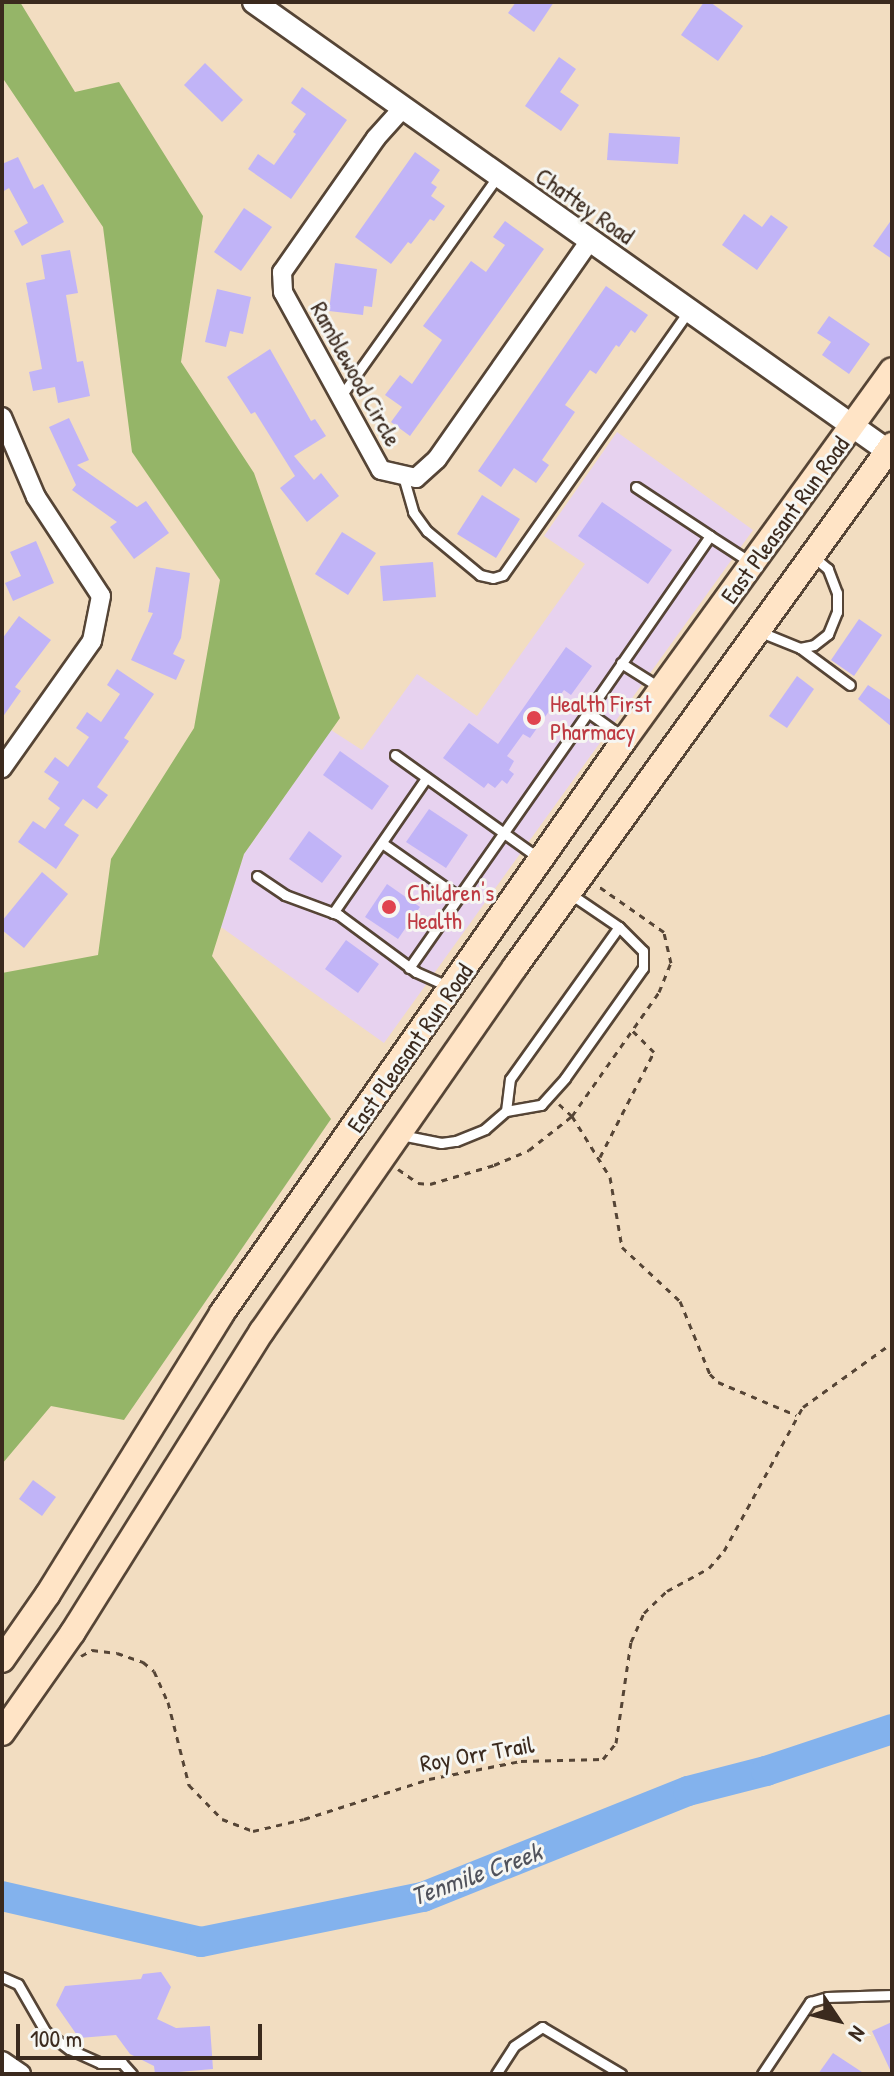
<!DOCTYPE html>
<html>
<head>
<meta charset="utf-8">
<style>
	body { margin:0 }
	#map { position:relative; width:894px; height:2076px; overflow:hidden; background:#f2ddc1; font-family:"Patrick Hand",sans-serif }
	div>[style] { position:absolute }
	.built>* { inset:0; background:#e7d2ef }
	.forest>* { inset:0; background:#95b568 }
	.river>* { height:30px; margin:-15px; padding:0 15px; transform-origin:15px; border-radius:15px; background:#83b2ed }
	.building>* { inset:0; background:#c1b4f7 }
	.path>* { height:3px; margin-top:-1.5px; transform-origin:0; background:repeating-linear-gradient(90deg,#564536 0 6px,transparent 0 12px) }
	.roads { filter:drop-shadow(2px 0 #564536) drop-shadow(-2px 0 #564536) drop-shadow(0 2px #564536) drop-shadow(0 -2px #564536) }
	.service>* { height:9px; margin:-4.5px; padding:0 4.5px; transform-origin:4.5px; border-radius:4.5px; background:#fff }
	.minor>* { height:18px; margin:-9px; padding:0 9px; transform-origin:9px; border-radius:9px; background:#fff }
	.tertiary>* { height:22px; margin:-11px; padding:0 11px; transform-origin:11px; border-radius:11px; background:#fff }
	.secondary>* { height:24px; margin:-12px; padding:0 12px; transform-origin:12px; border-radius:12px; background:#ffe4c6 }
	.dots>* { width:22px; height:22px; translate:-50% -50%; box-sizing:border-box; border:4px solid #f6f6f2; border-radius:50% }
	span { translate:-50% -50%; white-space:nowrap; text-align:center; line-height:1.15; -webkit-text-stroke:6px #f6f6f2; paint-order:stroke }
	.street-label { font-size:24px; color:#3b2a1e }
	.health-label { font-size:24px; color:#be3a42 }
	.left { translate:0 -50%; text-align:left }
	.water-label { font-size:26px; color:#51535c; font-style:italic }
	.frame { position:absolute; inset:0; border:4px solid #3b2a1e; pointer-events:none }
	.north { position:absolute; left:798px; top:1980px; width:80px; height:80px; -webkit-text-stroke:6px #f6f6f2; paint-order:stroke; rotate:125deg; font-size:22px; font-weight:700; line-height:32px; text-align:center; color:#3b2a1e }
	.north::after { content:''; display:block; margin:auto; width:28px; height:36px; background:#3b2a1e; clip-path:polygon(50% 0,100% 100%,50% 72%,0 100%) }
	.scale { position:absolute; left:16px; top:2024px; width:246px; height:36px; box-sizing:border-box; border:4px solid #3b2a1e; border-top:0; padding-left:10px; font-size:24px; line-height:28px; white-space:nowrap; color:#3b2a1e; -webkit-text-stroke:6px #f6f6f2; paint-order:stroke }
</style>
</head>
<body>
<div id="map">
	<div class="built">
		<i style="clip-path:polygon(617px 432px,753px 530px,384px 1043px,221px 927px,244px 854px,331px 730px,362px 750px,417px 674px,477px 716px,585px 564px,544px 536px)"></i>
	</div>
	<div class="forest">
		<i style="clip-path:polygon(2px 2px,20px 2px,75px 92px,119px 82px,203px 216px,181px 362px,254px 473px,340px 718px,244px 854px,212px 956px,331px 1119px,124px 1420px,51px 1406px,2px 1464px,2px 973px,98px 955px,111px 859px,194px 728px,220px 580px,132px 452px,103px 227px,2px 77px)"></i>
	</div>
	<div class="river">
		<i style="left:2px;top:1896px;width:204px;rotate:13deg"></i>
		<i style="left:201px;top:1942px;width:227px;rotate:-11.5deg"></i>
		<i style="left:423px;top:1897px;width:285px;rotate:-21.8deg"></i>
		<i style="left:688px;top:1791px;width:81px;rotate:-14.4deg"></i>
		<i style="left:766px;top:1771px;width:133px;rotate:-18.4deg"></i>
	</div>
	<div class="building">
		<i style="clip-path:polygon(516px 2px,554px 2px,534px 32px,508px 13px)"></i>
		<i style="clip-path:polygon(704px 2px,710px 2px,743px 26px,718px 61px,681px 35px)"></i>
		<i style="clip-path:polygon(559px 57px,576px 69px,560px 92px,579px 105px,561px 131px,525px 106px)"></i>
		<i style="clip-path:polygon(205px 63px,243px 100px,222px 122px,184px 85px)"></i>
		<i style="clip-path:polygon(302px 87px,347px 120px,291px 199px,248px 169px,258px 154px,274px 165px,296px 134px,293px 132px,306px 114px,291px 103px)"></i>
		<i style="clip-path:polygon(609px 133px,680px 137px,678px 164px,607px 160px)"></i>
		<i style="clip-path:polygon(415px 152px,440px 170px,431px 183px,437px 187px,431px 196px,445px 206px,434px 221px,430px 219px,411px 244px,408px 242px,391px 264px,355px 237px)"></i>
		<i style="clip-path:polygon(18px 157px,34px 189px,43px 184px,64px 222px,22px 246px,14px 231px,28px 223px,9px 188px,2px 192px,2px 164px)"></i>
		<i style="clip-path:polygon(244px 208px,272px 227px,241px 271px,214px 252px)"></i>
		<i style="clip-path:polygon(744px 214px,762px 227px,771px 215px,788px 227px,757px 270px,722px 245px)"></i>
		<i style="clip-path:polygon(892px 219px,892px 259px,873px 246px)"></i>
		<i style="clip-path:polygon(505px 221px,544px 249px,410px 436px,391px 422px,402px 407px,385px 395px,400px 375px,412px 384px,442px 340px,423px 326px,471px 261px,486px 272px,505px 245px,493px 237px)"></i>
		<i style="clip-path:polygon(70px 250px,78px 293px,66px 295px,77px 362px,83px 361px,90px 396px,58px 403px,55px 387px,33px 391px,29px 372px,42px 369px,26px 283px,45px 279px,41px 255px)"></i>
		<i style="clip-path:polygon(335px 263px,377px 269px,372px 307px,364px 306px,363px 315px,329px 311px)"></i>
		<i style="clip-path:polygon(606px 286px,648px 315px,635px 333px,631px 330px,619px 347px,616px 345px,596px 374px,590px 370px,565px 405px,575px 412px,542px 460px,549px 465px,536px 483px,514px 468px,501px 487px,478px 471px)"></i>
		<i style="clip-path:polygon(217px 289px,251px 297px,243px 334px,230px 331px,226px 347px,205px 342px)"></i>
		<i style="clip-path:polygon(829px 316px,870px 344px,849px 374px,822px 355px,831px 342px,817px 333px)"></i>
		<i style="clip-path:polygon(270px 349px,311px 421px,315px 419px,326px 436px,294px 456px,314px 480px,321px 473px,339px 496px,307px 522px,280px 488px,295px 476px,255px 412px,251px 414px,227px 377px)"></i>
		<i style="clip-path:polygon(69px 418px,89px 460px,77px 465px,137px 507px,146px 501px,169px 533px,134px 559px,110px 527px,117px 522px,72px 490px,76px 485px,49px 427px)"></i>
		<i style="clip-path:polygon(482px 495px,520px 519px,496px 558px,457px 534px)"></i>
		<i style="clip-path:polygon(602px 502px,672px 550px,648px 584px,578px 536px)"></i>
		<i style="clip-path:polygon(342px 532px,376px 553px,348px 595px,315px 574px)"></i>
		<i style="clip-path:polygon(36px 541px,54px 583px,13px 601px,5px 583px,21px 576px,10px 552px)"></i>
		<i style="clip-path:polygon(433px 562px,436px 597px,383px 601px,380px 566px)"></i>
		<i style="clip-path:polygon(156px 567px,190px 573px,181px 638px,173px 654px,185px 660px,176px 680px,131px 660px,153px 613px,148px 612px)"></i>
		<i style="clip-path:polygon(19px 616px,51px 640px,15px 687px,21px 691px,2px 718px,2px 639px)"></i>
		<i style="clip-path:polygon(859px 619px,882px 635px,854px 676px,831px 660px)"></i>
		<i style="clip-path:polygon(566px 647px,592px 666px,571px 695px,564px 690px,530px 738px,523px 734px,507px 756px,514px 761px,509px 770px,514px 774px,507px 784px,502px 780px,495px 788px,488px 783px,484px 788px,443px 758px,469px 723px,498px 744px)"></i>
		<i style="clip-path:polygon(117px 669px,154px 694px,124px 738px,129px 741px,97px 787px,108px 795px,97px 809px,83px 799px,64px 825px,79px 835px,56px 869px,18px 842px,33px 821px,45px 829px,60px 808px,48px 799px,59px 782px,44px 772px,55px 757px,68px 767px,89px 737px,76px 728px,87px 712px,101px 722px,120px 694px,107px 685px)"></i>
		<i style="clip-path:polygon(797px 676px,814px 689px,787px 728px,769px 716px)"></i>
		<i style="clip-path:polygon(868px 685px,892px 701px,892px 727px,858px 699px)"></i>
		<i style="clip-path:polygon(340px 751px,389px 786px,372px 810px,323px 775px)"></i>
		<i style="clip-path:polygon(429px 809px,468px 835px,446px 868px,406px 842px)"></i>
		<i style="clip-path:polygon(309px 831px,342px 856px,322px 883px,289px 859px)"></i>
		<i style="clip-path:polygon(42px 872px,68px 894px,24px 948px,2px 930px,2px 921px)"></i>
		<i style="clip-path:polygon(387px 884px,420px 907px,398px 939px,365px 917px)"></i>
		<i style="clip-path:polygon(346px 940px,379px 964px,358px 993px,325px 969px)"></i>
		<i style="clip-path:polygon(33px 1480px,56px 1497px,42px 1516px,19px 1499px)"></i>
		<i style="clip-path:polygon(161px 1972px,171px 1987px,157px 2019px,176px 2028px,210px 2026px,213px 2069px,155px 2074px,154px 2066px,130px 2054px,116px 2035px,79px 2038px,56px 2005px,65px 1986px,141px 1979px,143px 1974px)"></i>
		<i style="clip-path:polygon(892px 2022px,892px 2074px,872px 2031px)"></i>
		<i style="clip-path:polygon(833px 2053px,865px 2074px,818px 2074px)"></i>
	</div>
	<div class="path">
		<i style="left:559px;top:1104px;width:18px;rotate:43deg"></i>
		<i style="left:572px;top:1116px;width:72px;rotate:58.1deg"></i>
		<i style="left:610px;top:1177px;width:71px;rotate:80.3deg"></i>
		<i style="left:622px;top:1247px;width:79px;rotate:43deg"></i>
		<i style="left:680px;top:1301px;width:79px;rotate:67.7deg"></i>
		<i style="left:710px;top:1374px;width:11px;rotate:45deg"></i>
		<i style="left:718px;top:1382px;width:85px;rotate:22.9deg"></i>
		<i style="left:600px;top:1157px;width:118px;rotate:-62.8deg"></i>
		<i style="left:654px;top:1052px;width:31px;rotate:-135deg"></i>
		<i style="left:398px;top:1169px;width:24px;rotate:35deg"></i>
		<i style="left:418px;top:1183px;width:12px;rotate:5deg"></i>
		<i style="left:430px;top:1184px;width:67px;rotate:-16.5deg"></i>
		<i style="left:494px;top:1165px;width:38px;rotate:-23deg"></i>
		<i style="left:529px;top:1150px;width:55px;rotate:-38.3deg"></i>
		<i style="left:572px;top:1116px;width:151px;rotate:-54.9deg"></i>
		<i style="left:659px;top:992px;width:31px;rotate:-68deg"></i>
		<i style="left:671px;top:963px;width:32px;rotate:-103deg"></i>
		<i style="left:664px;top:932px;width:82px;rotate:-145deg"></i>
		<i style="left:81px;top:1656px;width:13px;rotate:-29deg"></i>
		<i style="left:92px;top:1650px;width:25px;rotate:7deg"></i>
		<i style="left:117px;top:1653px;width:28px;rotate:19deg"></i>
		<i style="left:143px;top:1662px;width:14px;rotate:39deg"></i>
		<i style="left:154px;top:1671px;width:34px;rotate:66deg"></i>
		<i style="left:168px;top:1702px;width:86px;rotate:75.8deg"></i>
		<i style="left:189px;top:1785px;width:47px;rotate:45.9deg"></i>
		<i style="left:222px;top:1819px;width:33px;rotate:21deg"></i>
		<i style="left:253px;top:1831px;width:52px;rotate:-13.2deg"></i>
		<i style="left:304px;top:1819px;width:131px;rotate:-17.7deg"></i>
		<i style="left:429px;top:1779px;width:94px;rotate:-11.1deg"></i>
		<i style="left:521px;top:1761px;width:82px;rotate:-1.4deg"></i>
		<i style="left:603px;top:1759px;width:21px;rotate:-51deg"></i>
		<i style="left:616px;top:1743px;width:102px;rotate:-81.6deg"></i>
		<i style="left:631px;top:1642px;width:32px;rotate:-66deg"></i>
		<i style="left:644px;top:1613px;width:32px;rotate:-44deg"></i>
		<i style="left:667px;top:1591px;width:48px;rotate:-28.7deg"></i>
		<i style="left:709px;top:1568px;width:23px;rotate:-49deg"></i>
		<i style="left:724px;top:1551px;width:164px;rotate:-61.3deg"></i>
		<i style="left:803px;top:1407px;width:110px;rotate:-35.7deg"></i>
	</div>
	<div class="roads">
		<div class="service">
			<i style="left:341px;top:396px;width:270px;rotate:-54.5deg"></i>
			<i style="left:403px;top:476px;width:37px;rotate:74deg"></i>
			<i style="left:413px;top:512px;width:24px;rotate:54deg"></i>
			<i style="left:427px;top:531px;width:69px;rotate:39.7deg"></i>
			<i style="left:480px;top:575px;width:13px;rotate:13deg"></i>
			<i style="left:493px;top:578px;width:10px;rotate:-17deg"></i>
			<i style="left:503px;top:575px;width:324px;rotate:-54.9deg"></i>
			<i style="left:636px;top:487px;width:89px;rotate:33.5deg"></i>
			<i style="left:758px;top:631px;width:45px;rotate:22deg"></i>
			<i style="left:800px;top:648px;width:14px;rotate:-12deg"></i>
			<i style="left:814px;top:645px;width:18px;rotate:-38deg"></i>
			<i style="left:828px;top:634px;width:24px;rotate:-68deg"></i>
			<i style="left:837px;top:612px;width:19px;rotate:-90deg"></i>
			<i style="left:837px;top:593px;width:26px;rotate:-111deg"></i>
			<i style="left:828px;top:569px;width:17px;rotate:-140deg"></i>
			<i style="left:800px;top:648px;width:62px;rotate:36.5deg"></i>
			<i style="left:621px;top:663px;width:45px;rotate:32.3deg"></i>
			<i style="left:624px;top:738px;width:44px;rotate:-144.2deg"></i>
			<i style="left:588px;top:712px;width:214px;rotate:-55.3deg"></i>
			<i style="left:710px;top:536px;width:48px;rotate:33deg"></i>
			<i style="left:395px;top:755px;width:177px;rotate:35.6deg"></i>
			<i style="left:382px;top:843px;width:94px;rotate:35deg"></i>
			<i style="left:257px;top:876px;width:34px;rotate:34deg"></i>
			<i style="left:285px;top:895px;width:58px;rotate:20.3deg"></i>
			<i style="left:339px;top:915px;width:96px;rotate:36.5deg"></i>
			<i style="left:416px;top:972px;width:36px;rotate:24deg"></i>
			<i style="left:333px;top:913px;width:164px;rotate:-55.4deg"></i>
			<i style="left:409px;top:968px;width:312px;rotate:-55deg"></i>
			<i style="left:506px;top:1111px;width:32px;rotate:-83deg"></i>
			<i style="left:510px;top:1079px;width:187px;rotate:-54.4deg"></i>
			<i style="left:401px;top:1135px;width:41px;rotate:11.3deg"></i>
			<i style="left:441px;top:1143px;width:15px;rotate:-8deg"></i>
			<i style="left:456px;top:1141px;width:31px;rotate:-22deg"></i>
			<i style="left:485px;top:1129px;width:28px;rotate:-41deg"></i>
			<i style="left:506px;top:1111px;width:36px;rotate:-10deg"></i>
			<i style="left:541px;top:1105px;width:36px;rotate:-48deg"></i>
			<i style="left:565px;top:1078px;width:135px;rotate:-54.7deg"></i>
			<i style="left:643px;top:968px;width:17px;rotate:-90deg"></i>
			<i style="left:643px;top:951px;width:34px;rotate:-135deg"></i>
			<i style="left:619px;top:927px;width:60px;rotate:-145.8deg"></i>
			<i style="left:2px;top:1977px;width:17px;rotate:24deg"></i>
			<i style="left:18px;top:1984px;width:54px;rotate:60.1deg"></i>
			<i style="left:45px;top:2031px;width:30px;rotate:37deg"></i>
			<i style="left:69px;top:2049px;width:34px;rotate:24deg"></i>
			<i style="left:100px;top:2063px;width:22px"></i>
			<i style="left:122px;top:2063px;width:15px;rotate:48deg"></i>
			<i style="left:496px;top:2074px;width:33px;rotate:-57deg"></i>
			<i style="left:514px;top:2046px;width:34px;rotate:-34deg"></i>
			<i style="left:542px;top:2027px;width:92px;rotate:30.7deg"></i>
			<i style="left:762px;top:2074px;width:87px;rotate:-56.3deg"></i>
			<i style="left:810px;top:2002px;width:18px;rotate:-16deg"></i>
			<i style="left:827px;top:1997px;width:65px;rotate:-1.8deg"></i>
		</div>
		<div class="minor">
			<i style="left:402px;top:109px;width:39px;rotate:132deg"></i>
			<i style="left:376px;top:138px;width:164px;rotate:125deg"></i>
			<i style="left:282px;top:272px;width:20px;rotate:87deg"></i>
			<i style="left:283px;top:292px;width:203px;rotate:61.2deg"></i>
			<i style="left:381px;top:470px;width:36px;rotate:13deg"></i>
			<i style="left:416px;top:478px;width:28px;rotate:-42deg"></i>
			<i style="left:437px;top:459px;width:265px;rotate:-55deg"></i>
			<i style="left:2px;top:417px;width:87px;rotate:67deg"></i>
			<i style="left:36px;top:497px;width:118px;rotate:56.7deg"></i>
			<i style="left:101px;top:596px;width:46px;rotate:101.3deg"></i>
			<i style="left:92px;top:641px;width:156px;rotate:125.3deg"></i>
			<i style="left:2px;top:2061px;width:23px;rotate:34deg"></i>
		</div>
		<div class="tertiary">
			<i style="left:254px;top:2px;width:777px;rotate:35.31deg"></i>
		</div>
		<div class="secondary">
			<i style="left:2px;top:1660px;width:80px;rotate:-55.1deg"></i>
			<i style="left:48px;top:1594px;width:331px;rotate:-58.2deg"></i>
			<i style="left:222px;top:1313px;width:701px;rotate:-54.93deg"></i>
			<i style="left:625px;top:739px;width:455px;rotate:-54.1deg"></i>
			<i style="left:2px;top:1733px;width:123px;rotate:-54.9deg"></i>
			<i style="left:73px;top:1632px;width:355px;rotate:-57.9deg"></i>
			<i style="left:262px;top:1331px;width:443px;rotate:-55.2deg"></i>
			<i style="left:515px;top:967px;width:644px;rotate:-54.16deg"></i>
		</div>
	</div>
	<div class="dots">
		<i style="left:534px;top:718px;background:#e0444e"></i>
		<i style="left:389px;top:907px;background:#e0444e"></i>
	</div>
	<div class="street-label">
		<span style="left:585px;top:206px;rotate:35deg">Chattey Road</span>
		<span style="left:356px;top:374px;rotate:61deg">Ramblewood Circle</span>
		<span style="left:785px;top:520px;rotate:-54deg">East Pleasant Run Road</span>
		<span style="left:410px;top:1048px;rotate:-55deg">East Pleasant Run Road</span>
		<span style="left:477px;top:1754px;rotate:-10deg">Roy Orr Trail</span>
	</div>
	<div class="health-label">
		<span class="left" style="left:550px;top:718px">Health First<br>Pharmacy</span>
		<span class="left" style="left:407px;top:907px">Children's<br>Health</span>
	</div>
	<div class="water-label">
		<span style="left:476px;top:1874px;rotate:-20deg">Tenmile Creek</span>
	</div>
	<div class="frame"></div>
	<div class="north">N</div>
	<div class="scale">100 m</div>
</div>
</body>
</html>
